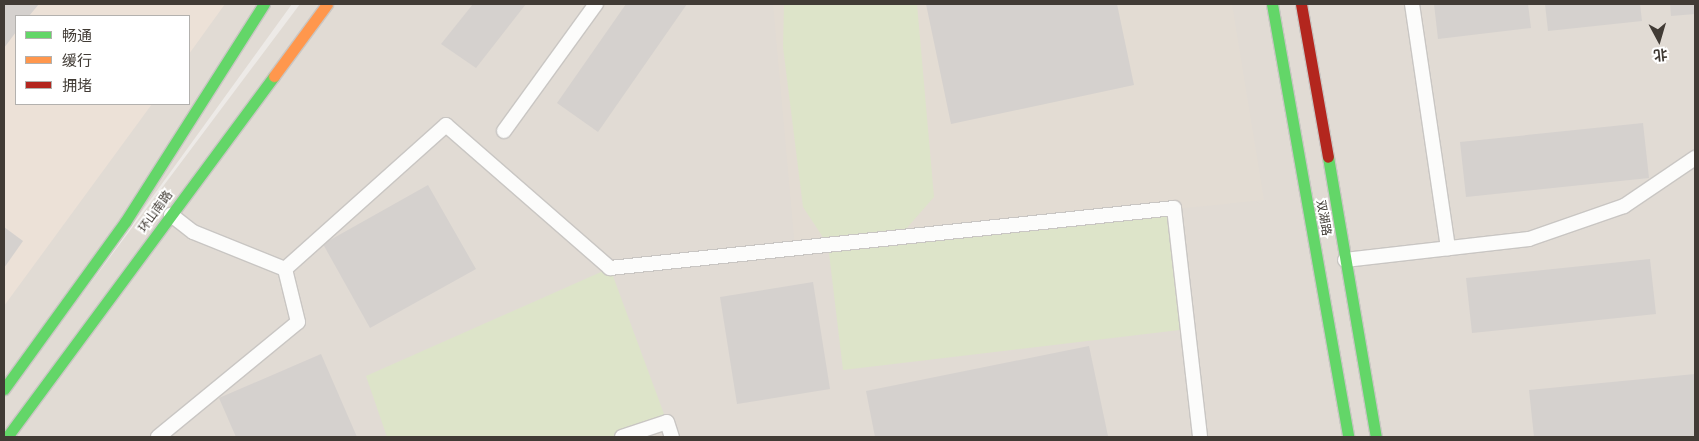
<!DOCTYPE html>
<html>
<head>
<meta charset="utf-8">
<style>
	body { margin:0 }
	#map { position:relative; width:1699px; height:441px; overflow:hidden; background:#edeae7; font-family:"Roboto Condensed","Noto Sans SC",sans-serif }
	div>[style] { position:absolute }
	.residential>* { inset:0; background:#e1dbd4 }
	.commercial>* { inset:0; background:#ece1d7 }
	.education>* { inset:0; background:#e3dcd3 }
	.green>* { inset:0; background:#dde4c9 }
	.building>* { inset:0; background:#d5d1ce }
	.roads { filter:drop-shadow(1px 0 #c9c6c3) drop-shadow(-1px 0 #c9c6c3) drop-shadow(0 1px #c9c6c3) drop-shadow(0 -1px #c9c6c3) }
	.lane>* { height:14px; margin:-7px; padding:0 7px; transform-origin:7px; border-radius:7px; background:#fcfcfb }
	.fast>* { height:11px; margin:-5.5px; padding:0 5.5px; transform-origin:5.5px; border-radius:5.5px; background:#63d668 }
	.slow>* { height:11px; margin:-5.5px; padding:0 5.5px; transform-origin:5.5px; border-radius:5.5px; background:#ff974d }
	.jam>* { height:11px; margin:-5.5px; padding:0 5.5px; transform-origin:5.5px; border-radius:5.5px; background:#b3261e }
	span { translate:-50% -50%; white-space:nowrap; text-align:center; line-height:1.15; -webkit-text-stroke:4px #fff; paint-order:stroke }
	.street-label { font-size:12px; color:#413b35 }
	.frame { position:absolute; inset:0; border:5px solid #413b35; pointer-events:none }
	.legend { position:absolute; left:15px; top:15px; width:175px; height:90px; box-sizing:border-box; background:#fff; border:1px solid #b3b1ae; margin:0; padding:6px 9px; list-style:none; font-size:15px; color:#413b35 }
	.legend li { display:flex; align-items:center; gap:10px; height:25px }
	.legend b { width:25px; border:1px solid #b3b1ae }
	.north { position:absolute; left:1634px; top:15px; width:50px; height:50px; -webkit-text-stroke:4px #fff; paint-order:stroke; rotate:174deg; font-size:14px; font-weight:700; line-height:20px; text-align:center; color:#413b35 }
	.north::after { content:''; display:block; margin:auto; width:18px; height:22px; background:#413b35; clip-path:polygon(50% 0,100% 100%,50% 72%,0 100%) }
</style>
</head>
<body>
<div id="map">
	<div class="residential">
		<i style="clip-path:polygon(evenodd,4px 4px,292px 4px,80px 297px,300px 4px,1695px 4px,1695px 437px,4px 437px,4px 4px,16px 16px,189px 16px,189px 104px,16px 104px,16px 16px)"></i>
	</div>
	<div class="commercial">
		<i style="clip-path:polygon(4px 4px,225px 4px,189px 54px,189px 16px,16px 16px,16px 104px,152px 104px,4px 306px)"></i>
	</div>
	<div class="education">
		<i style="clip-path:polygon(773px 4px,1232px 4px,1264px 200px,795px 248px)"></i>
	</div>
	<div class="green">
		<i style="clip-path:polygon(784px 4px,917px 4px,934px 197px,899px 237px,1174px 208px,1188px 329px,843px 370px,828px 245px,803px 207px,783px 47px)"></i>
		<i style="clip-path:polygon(610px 268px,667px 422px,622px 437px,387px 437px,366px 376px)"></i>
	</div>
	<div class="building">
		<i style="clip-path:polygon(4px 4px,39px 4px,29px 16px,16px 16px,16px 32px,4px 48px)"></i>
		<i style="clip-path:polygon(473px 4px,526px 4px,476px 68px,441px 44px)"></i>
		<i style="clip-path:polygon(626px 4px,687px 4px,598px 132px,557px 103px)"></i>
		<i style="clip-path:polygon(926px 4px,1117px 4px,1134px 85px,951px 124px)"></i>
		<i style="clip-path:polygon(1434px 4px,1528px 4px,1531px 28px,1438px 39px)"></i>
		<i style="clip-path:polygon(1545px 4px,1640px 4px,1642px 21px,1548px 31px)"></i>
		<i style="clip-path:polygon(1670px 4px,1695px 4px,1695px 14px,1671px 16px)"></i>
		<i style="clip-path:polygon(1643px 123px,1649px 178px,1466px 197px,1460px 142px)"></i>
		<i style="clip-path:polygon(428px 185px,476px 269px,370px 328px,323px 244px)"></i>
		<i style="clip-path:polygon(4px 227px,23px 241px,4px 268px)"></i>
		<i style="clip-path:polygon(1650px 259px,1656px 314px,1472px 333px,1466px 278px)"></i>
		<i style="clip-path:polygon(813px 282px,830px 389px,737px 404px,720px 297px)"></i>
		<i style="clip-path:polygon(1089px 346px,1108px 436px,875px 437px,866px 391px)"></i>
		<i style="clip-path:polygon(321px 354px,357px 437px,236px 437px,219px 398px)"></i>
		<i style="clip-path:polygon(1695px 374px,1695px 437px,1534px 437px,1529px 390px)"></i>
	</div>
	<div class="roads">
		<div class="lane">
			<i style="left:1412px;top:4px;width:247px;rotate:81.6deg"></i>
			<i style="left:504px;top:131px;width:157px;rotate:-54.1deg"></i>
			<i style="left:1345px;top:260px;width:185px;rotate:-6.5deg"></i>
			<i style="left:1529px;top:239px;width:101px;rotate:-19.2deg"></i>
			<i style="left:1624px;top:206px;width:86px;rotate:-34.1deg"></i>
			<i style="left:285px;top:269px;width:216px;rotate:-41.8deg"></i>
			<i style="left:446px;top:125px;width:218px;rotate:41.1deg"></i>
			<i style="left:610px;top:268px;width:567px;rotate:-6.07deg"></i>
			<i style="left:1174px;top:208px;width:230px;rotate:83.5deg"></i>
			<i style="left:158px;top:437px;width:181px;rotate:-39.4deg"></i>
			<i style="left:298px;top:322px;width:55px;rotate:-103.8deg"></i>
			<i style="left:285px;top:269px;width:99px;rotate:-158.1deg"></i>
			<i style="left:193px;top:232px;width:28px;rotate:-142deg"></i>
			<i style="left:622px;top:437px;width:47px;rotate:-18.4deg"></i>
			<i style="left:667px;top:422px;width:16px;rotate:72deg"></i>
		</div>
		<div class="fast">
			<i style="left:1272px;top:4px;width:440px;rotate:80deg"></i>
			<i style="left:1328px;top:157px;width:284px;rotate:80.3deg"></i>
			<i style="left:4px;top:389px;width:206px;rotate:-54.1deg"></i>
			<i style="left:125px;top:222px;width:259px;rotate:-57.5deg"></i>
			<i style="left:7px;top:437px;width:449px;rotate:-53.5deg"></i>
		</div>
		<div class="slow">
			<i style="left:274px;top:76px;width:89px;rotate:-53.6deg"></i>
		</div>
		<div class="jam">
			<i style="left:1301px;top:4px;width:155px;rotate:80deg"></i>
		</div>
	</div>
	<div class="street-label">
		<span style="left:156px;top:212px;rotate:-54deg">环山南路</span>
		<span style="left:1323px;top:218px;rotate:80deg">双湖路</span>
	</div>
	<div class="frame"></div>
	<ul class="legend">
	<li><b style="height:6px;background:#63d668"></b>畅通</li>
	<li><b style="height:6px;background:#ff974d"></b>缓行</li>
	<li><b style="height:6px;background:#b3261e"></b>拥堵</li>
	</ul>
	<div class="north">北</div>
</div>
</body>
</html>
